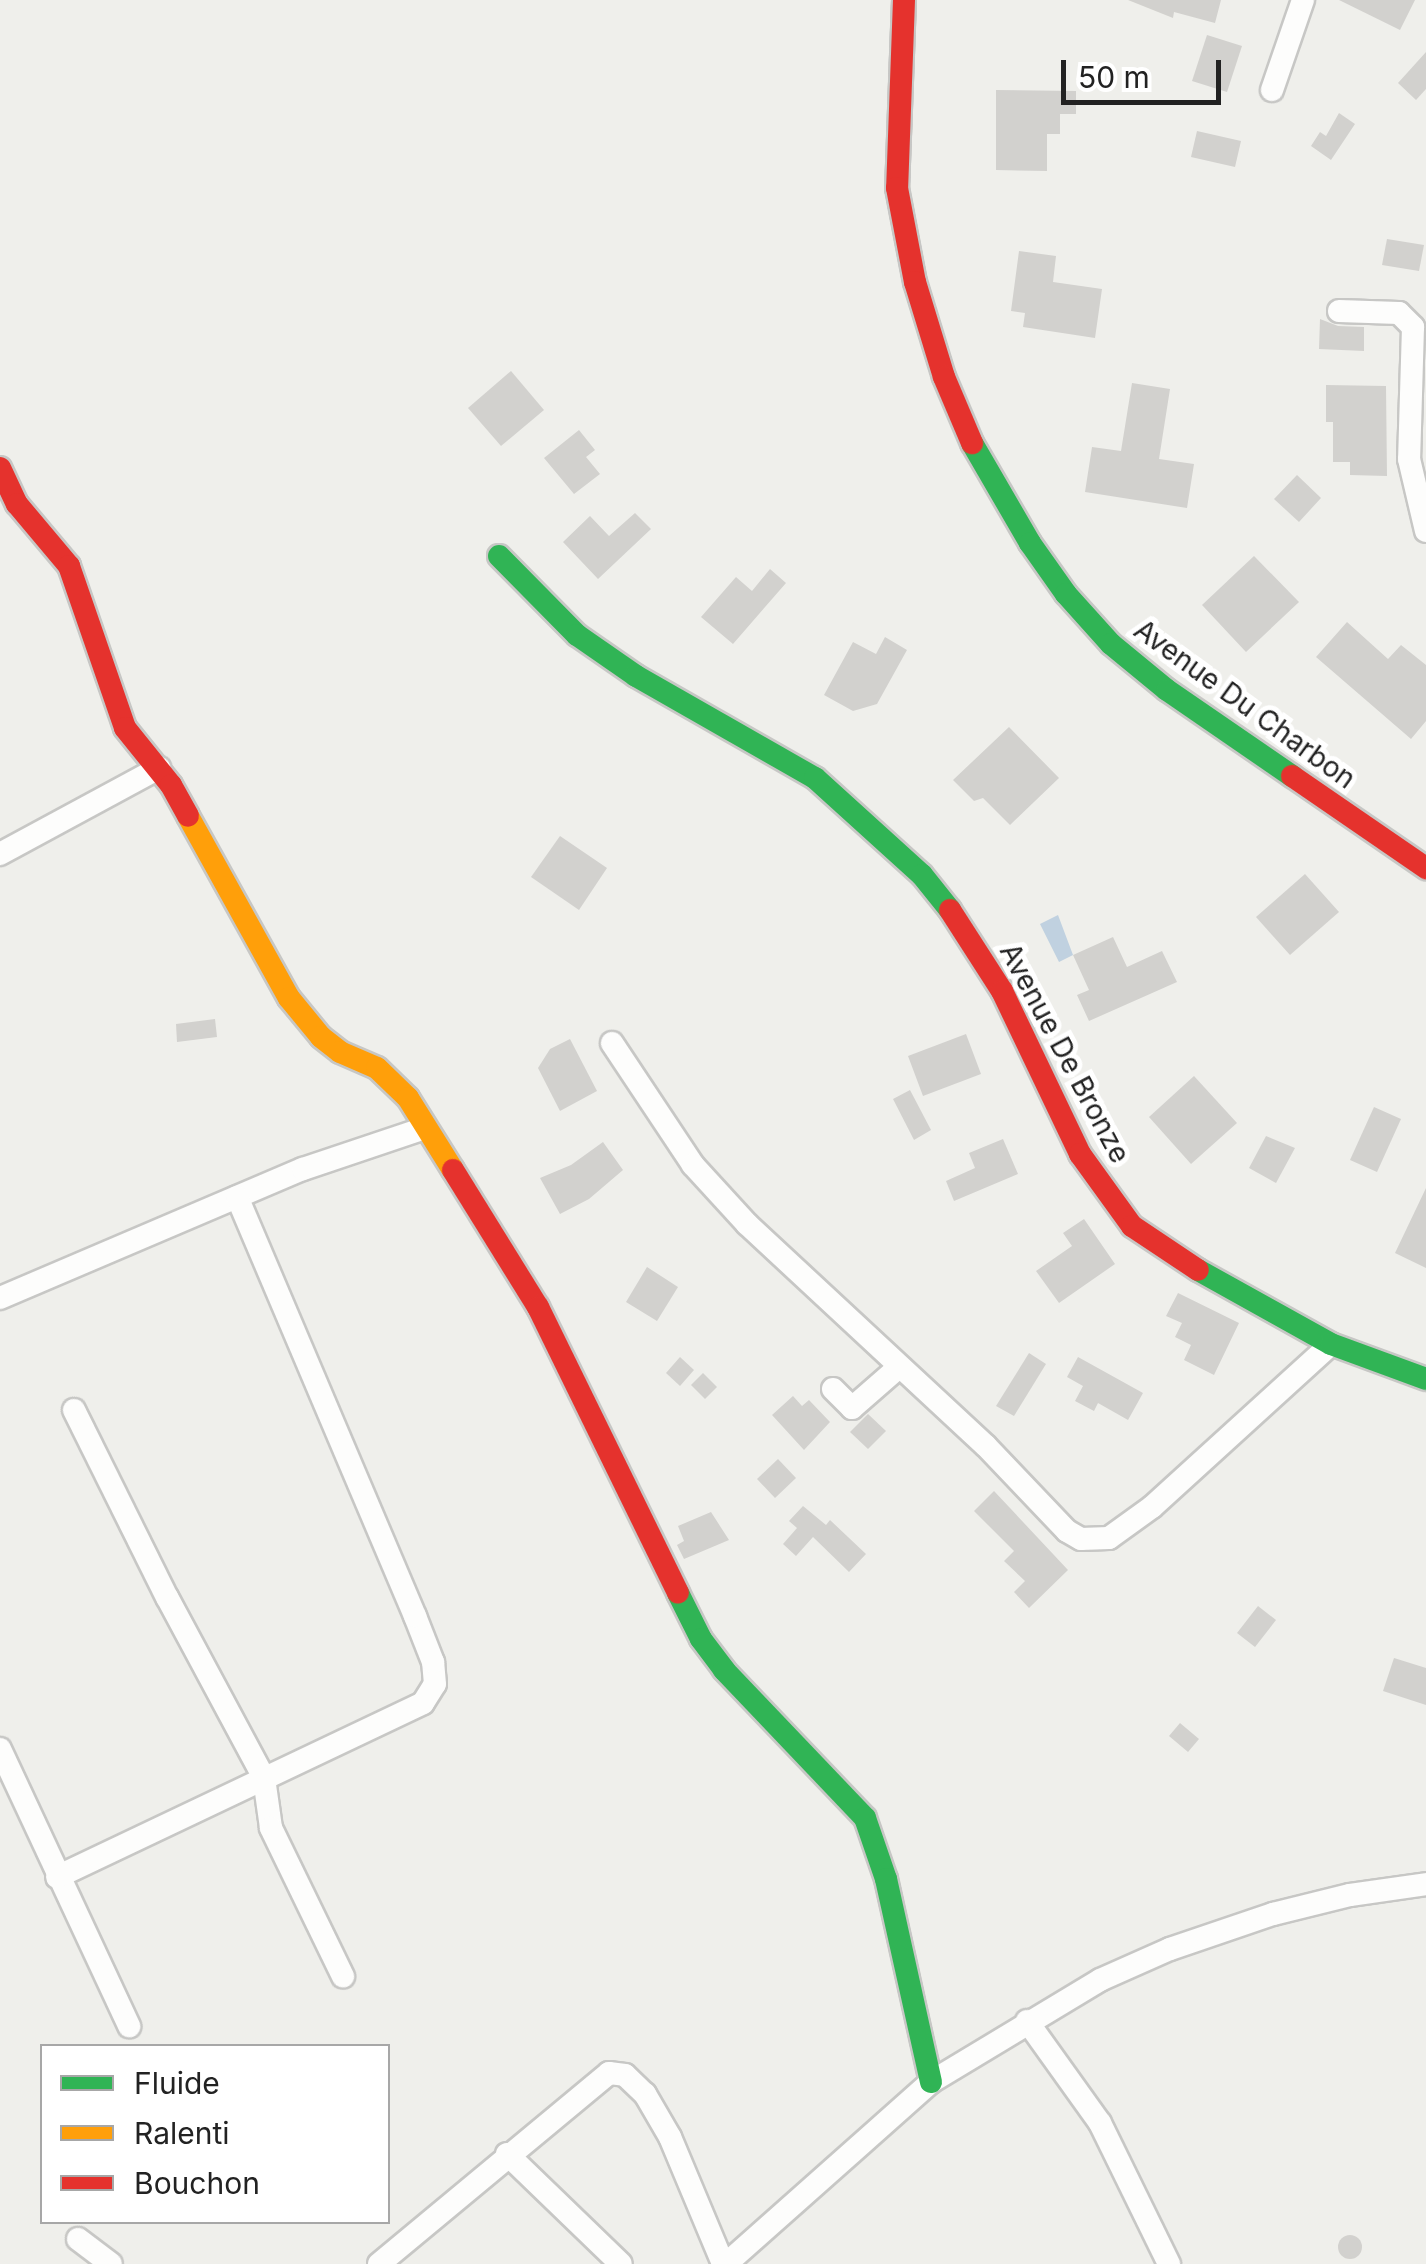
<!DOCTYPE html>
<html>
<head>
<meta charset="utf-8">
<style>
	body { margin:0 }
	#map { position:relative; width:1426px; height:2264px; overflow:hidden; background:#efefeb; font-family:Inter,sans-serif }
	div>[style] { position:absolute }
	.water>* { inset:0; background:#c0d1e0 }
	.building>* { inset:0; background:#d2d1ce }
	.round { border-radius:50% }
	.roads { filter:drop-shadow(2px 0 #c7c7c5) drop-shadow(-2px 0 #c7c7c5) drop-shadow(0 2px #c7c7c5) drop-shadow(0 -2px #c7c7c5) }
	.street>* { height:22px; margin:-11px; padding:0 11px; transform-origin:11px; border-radius:11px; background:#fdfdfc }
	.fast>* { height:22px; margin:-11px; padding:0 11px; transform-origin:11px; border-radius:11px; background:#30b455 }
	.slow>* { height:22px; margin:-11px; padding:0 11px; transform-origin:11px; border-radius:11px; background:#ff9f0a }
	.jam>* { height:22px; margin:-11px; padding:0 11px; transform-origin:11px; border-radius:11px; background:#e5322d }
	span { translate:-50% -50%; white-space:nowrap; text-align:center; line-height:1.15; -webkit-text-stroke:10px #fff; paint-order:stroke }
	.street-label { font-size:28px; color:#222 }
	.legend { position:absolute; left:40px; top:2044px; width:350px; height:180px; box-sizing:border-box; background:#fff; border:2px solid #a7a7a7; margin:0; padding:12px 18px; list-style:none; font-size:30px; color:#222 }
	.legend li { display:flex; align-items:center; gap:20px; height:50px }
	.legend b { width:50px; border:2px solid #a7a7a7 }
	.scale { position:absolute; left:1061px; top:60px; width:160px; height:45px; box-sizing:border-box; border:5px solid #222; border-top:0; padding-left:12px; font-size:30px; line-height:35px; white-space:nowrap; color:#222; -webkit-text-stroke:8px #fff; paint-order:stroke }
</style>
</head>
<body>
<div id="map">
	<div class="water">
		<i style="clip-path:polygon(1058px 915px,1073px 955px,1059px 962px,1040px 924px)"></i>
	</div>
	<div class="building">
		<i style="clip-path:polygon(1128px 0,1221px 0,1215px 23px,1174px 12px,1173px 18px)"></i>
		<i style="clip-path:polygon(1339px 0,1415px 0,1400px 30px)"></i>
		<i style="clip-path:polygon(1207px 35px,1242px 46px,1227px 92px,1192px 81px)"></i>
		<i style="clip-path:polygon(1426px 52px,1426px 89px,1416px 100px,1398px 83px)"></i>
		<i style="clip-path:polygon(996px 90px,1076px 91px,1076px 114px,1060px 114px,1060px 134px,1047px 134px,1047px 171px,996px 170px)"></i>
		<i style="clip-path:polygon(1339px 113px,1355px 124px,1331px 160px,1311px 146px,1320px 132px,1326px 136px)"></i>
		<i style="clip-path:polygon(1197px 131px,1241px 141px,1235px 167px,1191px 157px)"></i>
		<i style="clip-path:polygon(1387px 239px,1424px 245px,1419px 271px,1382px 265px)"></i>
		<i style="clip-path:polygon(1019px 251px,1056px 256px,1053px 282px,1102px 289px,1095px 338px,1023px 327px,1025px 313px,1011px 311px)"></i>
		<i style="clip-path:polygon(1320px 319px,1338px 326px,1364px 327px,1364px 351px,1319px 349px)"></i>
		<i style="clip-path:polygon(511px 371px,544px 410px,501px 446px,468px 408px)"></i>
		<i style="clip-path:polygon(1132px 383px,1170px 389px,1159px 459px,1194px 464px,1187px 508px,1085px 492px,1092px 447px,1121px 451px)"></i>
		<i style="clip-path:polygon(1326px 385px,1386px 386px,1387px 476px,1350px 475px,1350px 462px,1333px 462px,1333px 422px,1326px 422px)"></i>
		<i style="clip-path:polygon(579px 430px,595px 450px,586px 457px,600px 474px,574px 494px,544px 458px)"></i>
		<i style="clip-path:polygon(1297px 475px,1321px 498px,1299px 522px,1274px 499px)"></i>
		<i style="clip-path:polygon(635px 513px,651px 529px,598px 579px,563px 542px,590px 516px,609px 536px)"></i>
		<i style="clip-path:polygon(1254px 556px,1299px 602px,1246px 652px,1202px 605px)"></i>
		<i style="clip-path:polygon(770px 569px,786px 583px,733px 644px,701px 617px,736px 577px,752px 591px)"></i>
		<i style="clip-path:polygon(1347px 622px,1388px 659px,1401px 645px,1426px 665px,1426px 721px,1411px 739px,1316px 657px)"></i>
		<i style="clip-path:polygon(885px 637px,907px 650px,877px 704px,853px 711px,824px 695px,853px 642px,876px 654px)"></i>
		<i style="clip-path:polygon(1009px 727px,1059px 778px,1010px 825px,983px 798px,974px 801px,953px 780px)"></i>
		<i style="clip-path:polygon(560px 836px,607px 868px,579px 910px,531px 877px)"></i>
		<i style="clip-path:polygon(1305px 874px,1339px 912px,1290px 955px,1256px 917px)"></i>
		<i style="clip-path:polygon(1113px 937px,1127px 967px,1162px 951px,1177px 982px,1089px 1021px,1077px 995px,1089px 990px,1073px 955px)"></i>
		<i style="clip-path:polygon(215px 1019px,217px 1037px,177px 1042px,176px 1024px)"></i>
		<i style="clip-path:polygon(966px 1034px,981px 1074px,923px 1096px,908px 1056px)"></i>
		<i style="clip-path:polygon(570px 1039px,597px 1091px,560px 1111px,538px 1068px,550px 1049px)"></i>
		<i style="clip-path:polygon(1194px 1076px,1237px 1123px,1191px 1164px,1149px 1117px)"></i>
		<i style="clip-path:polygon(910px 1090px,931px 1130px,914px 1140px,893px 1099px)"></i>
		<i style="clip-path:polygon(1374px 1107px,1401px 1119px,1377px 1172px,1350px 1160px)"></i>
		<i style="clip-path:polygon(1266px 1136px,1295px 1148px,1276px 1183px,1249px 1168px)"></i>
		<i style="clip-path:polygon(1003px 1139px,1018px 1174px,954px 1201px,946px 1181px,975px 1168px,969px 1153px)"></i>
		<i style="clip-path:polygon(603px 1142px,623px 1170px,589px 1199px,560px 1214px,540px 1178px,571px 1165px)"></i>
		<i style="clip-path:polygon(1426px 1188px,1426px 1268px,1395px 1253px)"></i>
		<i style="clip-path:polygon(1084px 1219px,1115px 1264px,1059px 1303px,1036px 1271px,1072px 1246px,1063px 1233px)"></i>
		<i style="clip-path:polygon(647px 1267px,678px 1287px,657px 1321px,626px 1302px)"></i>
		<i style="clip-path:polygon(1178px 1293px,1239px 1323px,1214px 1375px,1184px 1360px,1191px 1345px,1175px 1337px,1182px 1323px,1166px 1316px)"></i>
		<i style="clip-path:polygon(1029px 1353px,1046px 1364px,1014px 1416px,996px 1406px)"></i>
		<i style="clip-path:polygon(680px 1357px,694px 1370px,680px 1386px,666px 1373px)"></i>
		<i style="clip-path:polygon(1078px 1357px,1143px 1393px,1128px 1420px,1098px 1403px,1094px 1411px,1075px 1401px,1083px 1386px,1067px 1377px)"></i>
		<i style="clip-path:polygon(703px 1373px,717px 1387px,705px 1399px,691px 1385px)"></i>
		<i style="clip-path:polygon(793px 1396px,802px 1406px,809px 1400px,830px 1422px,804px 1450px,772px 1415px)"></i>
		<i style="clip-path:polygon(868px 1414px,886px 1431px,868px 1449px,850px 1432px)"></i>
		<i style="clip-path:polygon(778px 1459px,796px 1478px,775px 1498px,757px 1479px)"></i>
		<i style="clip-path:polygon(994px 1491px,1068px 1570px,1029px 1608px,1014px 1592px,1025px 1581px,1004px 1561px,1014px 1551px,974px 1511px)"></i>
		<i style="clip-path:polygon(803px 1506px,826px 1525px,830px 1520px,866px 1554px,849px 1572px,813px 1537px,796px 1556px,783px 1544px,797px 1528px,789px 1521px)"></i>
		<i style="clip-path:polygon(711px 1512px,729px 1540px,684px 1559px,677px 1545px,684px 1541px,678px 1526px)"></i>
		<i style="clip-path:polygon(1258px 1606px,1276px 1620px,1255px 1647px,1237px 1633px)"></i>
		<i style="clip-path:polygon(1394px 1658px,1426px 1668px,1426px 1705px,1383px 1691px)"></i>
		<i style="clip-path:polygon(1180px 1723px,1199px 1739px,1188px 1752px,1169px 1736px)"></i>
		<i class="round" style="left:1338px;top:2235px;width:24px;height:24px"></i>
	</div>
	<div class="roads">
		<div class="street">
			<i style="left:1272px;top:90px;width:95px;rotate:-71deg"></i>
			<i style="left:1339px;top:311px;width:60px;rotate:1.9deg"></i>
			<i style="left:1399px;top:313px;width:20px;rotate:45deg"></i>
			<i style="left:1413px;top:327px;width:132px;rotate:91.7deg"></i>
			<i style="left:1409px;top:459px;width:74px;rotate:76.7deg"></i>
			<i style="left:0;top:854px;width:181px;rotate:-28.4deg"></i>
			<i style="left:612px;top:1043px;width:146px;rotate:56.4deg"></i>
			<i style="left:693px;top:1165px;width:80px;rotate:47.5deg"></i>
			<i style="left:747px;top:1224px;width:326px;rotate:42.9deg"></i>
			<i style="left:986px;top:1446px;width:117px;rotate:46.4deg"></i>
			<i style="left:1067px;top:1531px;width:16px;rotate:30deg"></i>
			<i style="left:1081px;top:1539px;width:28px;rotate:-2deg"></i>
			<i style="left:1109px;top:1538px;width:53px;rotate:-35.8deg"></i>
			<i style="left:1152px;top:1507px;width:242px;rotate:-42.3deg"></i>
			<i style="left:0;top:1298px;width:329px;rotate:-23.1deg"></i>
			<i style="left:303px;top:1169px;width:129px;rotate:-18.6deg"></i>
			<i style="left:833px;top:1389px;width:27px;rotate:45deg"></i>
			<i style="left:852px;top:1408px;width:62px;rotate:-41.1deg"></i>
			<i style="left:74px;top:1410px;width:209px;rotate:63.6deg"></i>
			<i style="left:167px;top:1597px;width:205px;rotate:61.8deg"></i>
			<i style="left:264px;top:1778px;width:50px;rotate:82deg"></i>
			<i style="left:271px;top:1828px;width:165px;rotate:64.1deg"></i>
			<i style="left:0;top:1749px;width:306px;rotate:65deg"></i>
			<i style="left:57px;top:1877px;width:405px;rotate:-25.4deg"></i>
			<i style="left:423px;top:1703px;width:22px;rotate:-58deg"></i>
			<i style="left:435px;top:1684px;width:22px;rotate:-95deg"></i>
			<i style="left:433px;top:1662px;width:49px;rotate:-111.4deg"></i>
			<i style="left:415px;top:1616px;width:455px;rotate:-113deg"></i>
			<i style="left:1027px;top:2021px;width:125px;rotate:54.4deg"></i>
			<i style="left:1100px;top:2123px;width:157px;rotate:63.9deg"></i>
			<i style="left:507px;top:2154px;width:158px;rotate:44deg"></i>
			<i style="left:78px;top:2239px;width:41px;rotate:37.1deg"></i>
			<i style="left:379px;top:2264px;width:299px;rotate:-39.7deg"></i>
			<i style="left:609px;top:2073px;width:16px;rotate:7deg"></i>
			<i style="left:625px;top:2075px;width:28px;rotate:44deg"></i>
			<i style="left:645px;top:2094px;width:50px;rotate:59.8deg"></i>
			<i style="left:670px;top:2137px;width:138px;rotate:67.3deg"></i>
			<i style="left:726px;top:2264px;width:274px;rotate:-41.6deg"></i>
			<i style="left:931px;top:2082px;width:197px;rotate:-31.1deg"></i>
			<i style="left:1100px;top:1980px;width:77px;rotate:-23.9deg"></i>
			<i style="left:1170px;top:1949px;width:109px;rotate:-18.8deg"></i>
			<i style="left:1273px;top:1914px;width:79px;rotate:-13.9deg"></i>
			<i style="left:1350px;top:1895px;width:77px;rotate:-8.2deg"></i>
		</div>
		<div class="fast">
			<i style="left:972px;top:443px;width:116px;rotate:59.9deg"></i>
			<i style="left:1030px;top:543px;width:62px;rotate:54.8deg"></i>
			<i style="left:1066px;top:594px;width:67px;rotate:48deg"></i>
			<i style="left:1111px;top:644px;width:72px;rotate:39.4deg"></i>
			<i style="left:1167px;top:690px;width:152px;rotate:34.5deg"></i>
			<i style="left:499px;top:556px;width:111px;rotate:45.4deg"></i>
			<i style="left:577px;top:635px;width:72px;rotate:34.8deg"></i>
			<i style="left:636px;top:676px;width:206px;rotate:29.7deg"></i>
			<i style="left:815px;top:778px;width:144px;rotate:42.2deg"></i>
			<i style="left:922px;top:875px;width:45px;rotate:51.3deg"></i>
			<i style="left:1198px;top:1270px;width:152px;rotate:29.1deg"></i>
			<i style="left:1331px;top:1344px;width:101px;rotate:20.2deg"></i>
			<i style="left:678px;top:1593px;width:51px;rotate:63.4deg"></i>
			<i style="left:701px;top:1639px;width:39px;rotate:53deg"></i>
			<i style="left:724px;top:1670px;width:204px;rotate:46.4deg"></i>
			<i style="left:865px;top:1818px;width:65px;rotate:71deg"></i>
			<i style="left:886px;top:1879px;width:208px;rotate:77.5deg"></i>
		</div>
		<div class="slow">
			<i style="left:188px;top:816px;width:208px;rotate:61deg"></i>
			<i style="left:289px;top:998px;width:50px;rotate:50.6deg"></i>
			<i style="left:321px;top:1037px;width:24px;rotate:38deg"></i>
			<i style="left:340px;top:1052px;width:40px;rotate:23.4deg"></i>
			<i style="left:377px;top:1068px;width:43px;rotate:44.1deg"></i>
			<i style="left:408px;top:1098px;width:85px;rotate:58deg"></i>
		</div>
		<div class="jam">
			<i style="left:904px;top:0;width:188px;rotate:92.1deg"></i>
			<i style="left:897px;top:188px;width:96px;rotate:79.2deg"></i>
			<i style="left:915px;top:282px;width:99px;rotate:73deg"></i>
			<i style="left:944px;top:377px;width:72px;rotate:67deg"></i>
			<i style="left:0;top:468px;width:40px;rotate:65deg"></i>
			<i style="left:17px;top:504px;width:81px;rotate:50deg"></i>
			<i style="left:69px;top:566px;width:171px;rotate:70.9deg"></i>
			<i style="left:125px;top:728px;width:73px;rotate:51.1deg"></i>
			<i style="left:171px;top:785px;width:35px;rotate:61deg"></i>
			<i style="left:1292px;top:776px;width:163px;rotate:34.5deg"></i>
			<i style="left:950px;top:910px;width:96px;rotate:57.3deg"></i>
			<i style="left:1002px;top:991px;width:181px;rotate:64.4deg"></i>
			<i style="left:1080px;top:1154px;width:89px;rotate:54.2deg"></i>
			<i style="left:1132px;top:1226px;width:79px;rotate:33.7deg"></i>
			<i style="left:453px;top:1170px;width:161px;rotate:58.2deg"></i>
			<i style="left:538px;top:1307px;width:318px;rotate:63.9deg"></i>
		</div>
	</div>
	<div class="street-label">
		<span style="left:1245px;top:704px;rotate:36deg">Avenue Du Charbon</span>
		<span style="left:1065px;top:1053px;rotate:62deg">Avenue De Bronze</span>
	</div>
	<ul class="legend">
	<li><b style="height:12px;background:#30b455"></b>Fluide</li>
	<li><b style="height:12px;background:#ff9f0a"></b>Ralenti</li>
	<li><b style="height:12px;background:#e5322d"></b>Bouchon</li>
	</ul>
	<div class="scale">50 m</div>
</div>
</body>
</html>
